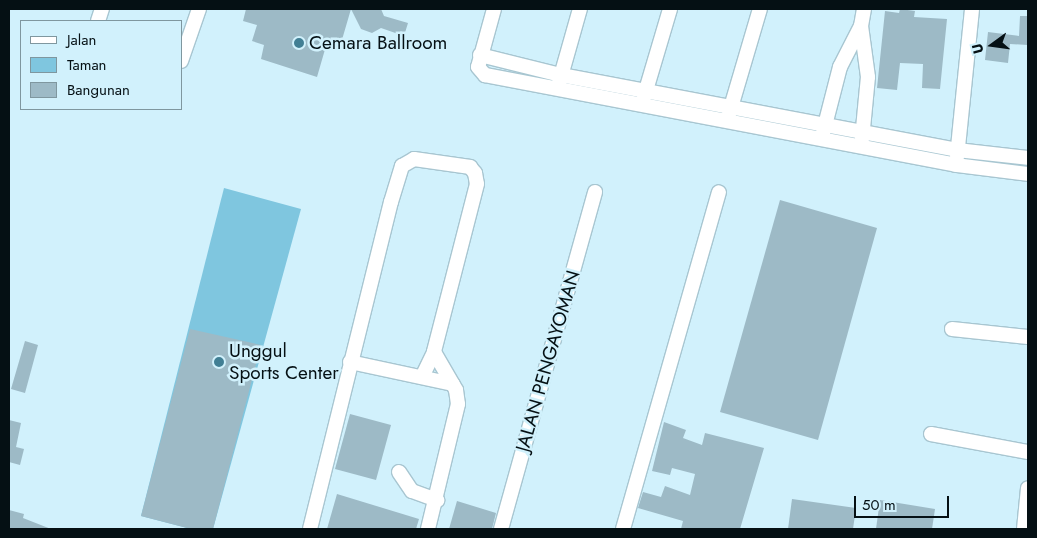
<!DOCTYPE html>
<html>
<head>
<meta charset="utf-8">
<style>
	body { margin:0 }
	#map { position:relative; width:1037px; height:538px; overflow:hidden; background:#d1f1fc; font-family:Jost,sans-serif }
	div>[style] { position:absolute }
	.green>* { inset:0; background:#7fc6df }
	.building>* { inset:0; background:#9dbac6 }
	.roads { filter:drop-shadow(1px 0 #a8c6d1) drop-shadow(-1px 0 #a8c6d1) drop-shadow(0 1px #a8c6d1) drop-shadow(0 -1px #a8c6d1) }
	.minor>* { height:14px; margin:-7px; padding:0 7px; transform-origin:7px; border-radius:7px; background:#fff }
	.dots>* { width:14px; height:14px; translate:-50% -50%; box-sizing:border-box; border:2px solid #d1f1fc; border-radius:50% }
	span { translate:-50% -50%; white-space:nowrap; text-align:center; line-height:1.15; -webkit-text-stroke:5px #d1f1fc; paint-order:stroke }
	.poi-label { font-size:19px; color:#051014 }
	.left { translate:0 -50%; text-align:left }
	.street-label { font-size:19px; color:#051014 }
	.frame { position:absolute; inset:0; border:10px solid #051014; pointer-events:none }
	.legend { position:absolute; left:20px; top:20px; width:162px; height:90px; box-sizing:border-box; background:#d1f1fc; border:1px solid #7f979f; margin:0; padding:6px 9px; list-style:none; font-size:15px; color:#051014 }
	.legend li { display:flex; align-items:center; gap:10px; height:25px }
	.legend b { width:25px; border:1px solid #7f979f }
	.north { position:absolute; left:967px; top:20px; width:50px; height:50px; -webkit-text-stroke:4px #d1f1fc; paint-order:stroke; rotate:256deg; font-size:14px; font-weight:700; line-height:20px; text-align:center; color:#051014 }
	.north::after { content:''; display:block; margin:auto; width:18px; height:22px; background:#051014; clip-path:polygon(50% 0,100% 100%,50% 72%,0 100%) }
	.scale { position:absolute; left:854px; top:496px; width:95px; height:22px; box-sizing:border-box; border:2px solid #051014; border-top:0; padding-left:6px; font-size:15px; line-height:18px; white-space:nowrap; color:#051014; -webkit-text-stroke:4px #d1f1fc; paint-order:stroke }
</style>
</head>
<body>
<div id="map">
	<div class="green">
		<i style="clip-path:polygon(224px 188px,301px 209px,213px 529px,191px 529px,141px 516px)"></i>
	</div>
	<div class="building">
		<i style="clip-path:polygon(246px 9px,351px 9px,339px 50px,326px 46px,317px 77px,261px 59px,264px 45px,252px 41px,257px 25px,243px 21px)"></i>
		<i style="clip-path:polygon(351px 9px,381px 9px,384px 16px,408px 23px,404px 36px,381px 28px,372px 33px,361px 29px)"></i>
		<i style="clip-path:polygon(900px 9px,915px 11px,914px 17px,947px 19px,940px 89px,922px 88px,923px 64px,900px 63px,897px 90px,877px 88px,885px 11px,899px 13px)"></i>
		<i style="clip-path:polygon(1020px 16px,1028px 16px,1028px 45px,1010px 44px,1008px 63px,985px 60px,988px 32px,1019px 36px)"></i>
		<i style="clip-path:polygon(780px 200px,877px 228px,818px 440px,720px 412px)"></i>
		<i style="clip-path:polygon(190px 329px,261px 345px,213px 529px,191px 529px,141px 516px)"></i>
		<i style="clip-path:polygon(25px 341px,38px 345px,25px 393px,11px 389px)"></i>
		<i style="clip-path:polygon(350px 414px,391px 425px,376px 480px,335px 469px)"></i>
		<i style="clip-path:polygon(9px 420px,21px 423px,16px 447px,24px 449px,20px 465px,9px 462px)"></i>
		<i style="clip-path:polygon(664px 422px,686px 430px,683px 438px,702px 445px,705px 433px,764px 448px,740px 529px,681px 529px,683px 521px,638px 508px,643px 492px,661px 497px,665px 486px,690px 495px,695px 474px,672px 468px,670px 475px,652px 471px)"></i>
		<i style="clip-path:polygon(337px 494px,419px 519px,416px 529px,327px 529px)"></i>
		<i style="clip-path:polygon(792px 499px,856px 508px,853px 529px,788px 529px)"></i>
		<i style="clip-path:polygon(880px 500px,935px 509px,932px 529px,876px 529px)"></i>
		<i style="clip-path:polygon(457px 501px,496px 513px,492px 529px,449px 529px)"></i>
		<i style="clip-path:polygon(9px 510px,24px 514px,23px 518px,51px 529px,9px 529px)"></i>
	</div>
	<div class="roads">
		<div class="minor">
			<i style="left:494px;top:9px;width:60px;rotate:105.4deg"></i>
			<i style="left:478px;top:67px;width:11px;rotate:49deg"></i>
			<i style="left:485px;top:75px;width:480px;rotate:10.8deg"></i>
			<i style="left:956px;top:165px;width:73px;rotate:7.1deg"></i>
			<i style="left:98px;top:21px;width:13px;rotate:-72deg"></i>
			<i style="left:480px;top:55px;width:83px;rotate:13.9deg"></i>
			<i style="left:561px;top:75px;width:403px;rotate:10.7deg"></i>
			<i style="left:957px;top:150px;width:71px;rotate:6.4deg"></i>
			<i style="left:181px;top:61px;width:55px;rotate:-70.9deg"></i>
			<i style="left:559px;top:83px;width:77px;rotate:-74.2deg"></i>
			<i style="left:644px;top:97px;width:92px;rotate:-73.5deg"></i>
			<i style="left:729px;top:114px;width:109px;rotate:-73.6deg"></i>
			<i style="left:823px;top:133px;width:68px;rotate:-75.6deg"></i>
			<i style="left:840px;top:67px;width:46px;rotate:-62.9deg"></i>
			<i style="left:862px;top:139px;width:62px;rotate:-84.5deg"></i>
			<i style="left:868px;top:77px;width:51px;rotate:-97.8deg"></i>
			<i style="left:861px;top:26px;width:17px;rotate:-80deg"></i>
			<i style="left:957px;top:157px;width:149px;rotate:-84.2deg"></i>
			<i style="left:952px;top:329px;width:76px;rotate:6deg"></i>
			<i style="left:350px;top:362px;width:105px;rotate:12.1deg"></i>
			<i style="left:422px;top:377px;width:28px;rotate:-64deg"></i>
			<i style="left:931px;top:434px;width:99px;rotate:10.5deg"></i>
			<i style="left:399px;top:472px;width:23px;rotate:56deg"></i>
			<i style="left:412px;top:491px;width:27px;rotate:20deg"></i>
			<i style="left:310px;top:529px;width:337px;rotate:-76.1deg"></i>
			<i style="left:391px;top:202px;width:38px;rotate:-73deg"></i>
			<i style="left:402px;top:166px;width:14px;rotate:-30deg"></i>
			<i style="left:414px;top:159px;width:57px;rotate:8.1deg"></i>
			<i style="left:470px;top:167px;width:8px;rotate:50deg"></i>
			<i style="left:475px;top:173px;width:11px;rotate:80deg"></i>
			<i style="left:477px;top:184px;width:173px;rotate:104.4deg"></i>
			<i style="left:434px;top:352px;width:44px;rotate:59.9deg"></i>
			<i style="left:456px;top:390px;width:14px;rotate:82deg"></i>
			<i style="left:458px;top:404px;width:129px;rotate:103.5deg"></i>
			<i style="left:501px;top:529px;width:350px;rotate:-74.4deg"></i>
			<i style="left:623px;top:529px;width:350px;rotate:-74.1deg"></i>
			<i style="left:1024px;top:529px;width:41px;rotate:-84.4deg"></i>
		</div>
	</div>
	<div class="dots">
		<i style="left:299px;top:43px;background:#417f94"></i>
		<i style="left:219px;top:362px;background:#417f94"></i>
	</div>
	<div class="poi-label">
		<span class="left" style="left:309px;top:43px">Cemara Ballroom</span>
		<span class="left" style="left:229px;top:362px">Unggul<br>Sports Center</span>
	</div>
	<div class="street-label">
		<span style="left:548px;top:361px;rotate:-74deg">JALAN PENGAYOMAN</span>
	</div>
	<div class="frame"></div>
	<ul class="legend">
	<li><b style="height:6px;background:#fff"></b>Jalan</li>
	<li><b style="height:14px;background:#7fc6df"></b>Taman</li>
	<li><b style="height:14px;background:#9dbac6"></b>Bangunan</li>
	</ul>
	<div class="north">U</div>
	<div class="scale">50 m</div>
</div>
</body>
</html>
